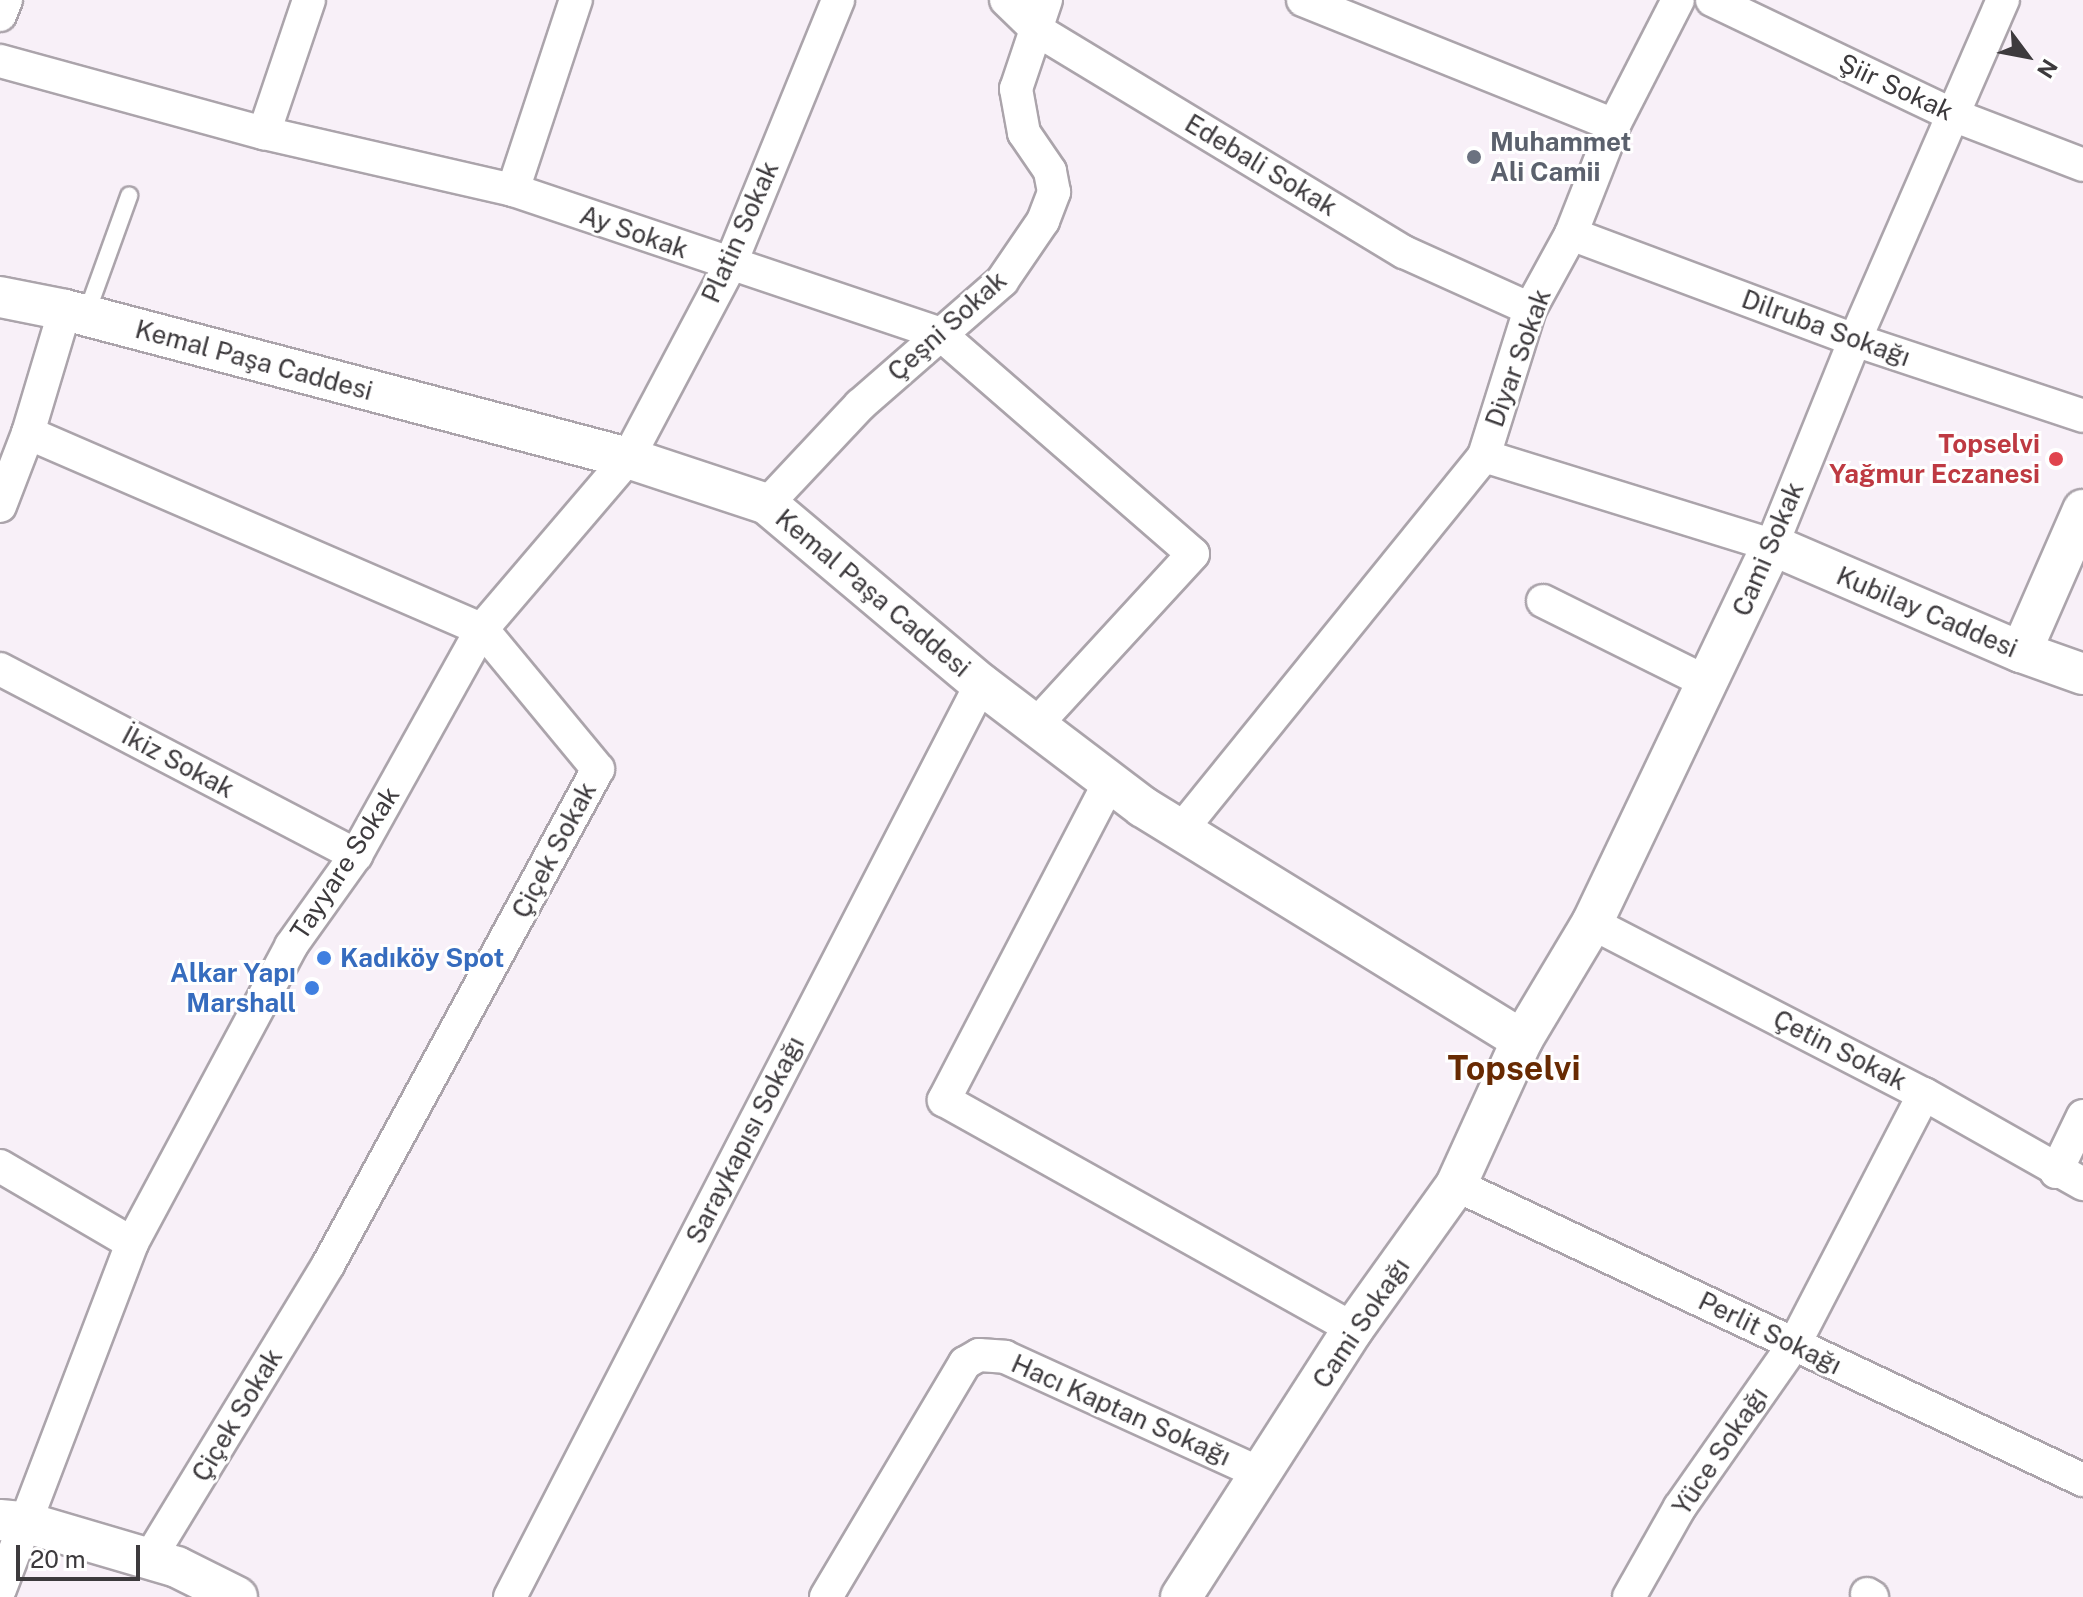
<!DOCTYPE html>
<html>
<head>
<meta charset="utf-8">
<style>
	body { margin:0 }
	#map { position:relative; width:2083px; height:1597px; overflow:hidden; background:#f8f0f8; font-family:"Public Sans",sans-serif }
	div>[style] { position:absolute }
	.roads { filter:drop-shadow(2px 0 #aba4ab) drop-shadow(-2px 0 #aba4ab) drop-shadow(0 2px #aba4ab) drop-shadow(0 -2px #aba4ab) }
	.service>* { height:16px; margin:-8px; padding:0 8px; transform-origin:8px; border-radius:8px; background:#fff }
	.minor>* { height:32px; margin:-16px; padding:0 16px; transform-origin:16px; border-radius:16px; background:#fff }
	.tertiary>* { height:40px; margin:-20px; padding:0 20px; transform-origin:20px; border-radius:20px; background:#fff }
	.dots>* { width:22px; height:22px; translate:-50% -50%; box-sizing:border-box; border:4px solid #fff; border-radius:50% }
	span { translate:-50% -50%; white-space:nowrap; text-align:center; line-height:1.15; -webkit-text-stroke:6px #fff; paint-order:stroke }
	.street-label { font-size:26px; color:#3d3a3d }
	.worship-label { font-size:26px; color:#5b616d; font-weight:700 }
	.left { translate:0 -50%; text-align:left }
	.health-label { font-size:26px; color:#be3a42; font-weight:700 }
	.right { translate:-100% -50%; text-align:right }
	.shop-label { font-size:26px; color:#366cbe; font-weight:700 }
	.district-label { font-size:34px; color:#682a02; font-weight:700 }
	.north { position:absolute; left:1987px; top:16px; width:80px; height:80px; -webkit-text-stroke:6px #fff; paint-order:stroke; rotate:122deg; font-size:22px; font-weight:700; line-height:32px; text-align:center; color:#3d3a3d }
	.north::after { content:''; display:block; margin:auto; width:28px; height:36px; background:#3d3a3d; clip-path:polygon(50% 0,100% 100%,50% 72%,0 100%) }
	.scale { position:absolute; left:16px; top:1545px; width:124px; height:36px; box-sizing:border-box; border:4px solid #3d3a3d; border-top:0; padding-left:10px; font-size:24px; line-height:28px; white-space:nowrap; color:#3d3a3d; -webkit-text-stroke:6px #fff; paint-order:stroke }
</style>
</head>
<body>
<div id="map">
	<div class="roads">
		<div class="service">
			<i style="left:86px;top:315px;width:127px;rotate:-70.1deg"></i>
		</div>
		<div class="minor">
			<i style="left:1006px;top:0;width:43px;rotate:44.1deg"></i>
			<i style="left:1037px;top:30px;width:429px;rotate:31.2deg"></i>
			<i style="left:1404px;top:252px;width:138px;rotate:24.3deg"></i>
			<i style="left:1303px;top:0;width:335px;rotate:21.9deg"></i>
			<i style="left:1712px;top:0;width:267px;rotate:25.5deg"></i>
			<i style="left:1953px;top:115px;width:139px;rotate:21deg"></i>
			<i style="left:0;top:15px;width:16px;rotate:-68deg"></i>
			<i style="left:0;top:61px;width:274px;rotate:15.3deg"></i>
			<i style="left:264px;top:133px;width:255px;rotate:12.9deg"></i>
			<i style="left:513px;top:190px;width:451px;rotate:18.6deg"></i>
			<i style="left:940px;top:334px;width:335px;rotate:41deg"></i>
			<i style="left:1193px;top:554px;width:232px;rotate:132.6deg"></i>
			<i style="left:264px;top:133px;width:140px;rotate:-71.3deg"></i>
			<i style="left:513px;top:190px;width:200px;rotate:-71.7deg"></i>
			<i style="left:1571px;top:234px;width:303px;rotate:20.5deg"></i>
			<i style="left:1855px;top:340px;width:240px;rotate:18.4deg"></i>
			<i style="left:28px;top:433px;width:495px;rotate:23.4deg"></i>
			<i style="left:482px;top:629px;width:182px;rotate:50.4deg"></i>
			<i style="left:598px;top:769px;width:565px;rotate:118.56deg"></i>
			<i style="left:328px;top:1265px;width:344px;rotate:121.3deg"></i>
			<i style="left:1484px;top:456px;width:154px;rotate:-72.6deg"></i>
			<i style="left:1530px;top:309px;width:85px;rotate:-61.3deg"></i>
			<i style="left:1571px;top:234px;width:117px;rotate:-68.5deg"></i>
			<i style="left:1614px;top:125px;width:140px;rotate:-62.9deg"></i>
			<i style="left:767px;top:504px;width:136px;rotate:-46.8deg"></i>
			<i style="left:860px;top:405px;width:189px;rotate:-41.1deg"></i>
			<i style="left:1002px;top:281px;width:73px;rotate:-55.7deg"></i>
			<i style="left:1043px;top:221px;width:31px;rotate:-69deg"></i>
			<i style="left:1054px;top:192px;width:21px;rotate:-101deg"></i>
			<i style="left:1050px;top:171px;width:46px;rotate:-124.4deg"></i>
			<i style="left:1024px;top:133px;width:45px;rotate:-100.3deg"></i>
			<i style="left:1016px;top:89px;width:94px;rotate:-71.4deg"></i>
			<i style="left:0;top:506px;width:78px;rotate:-69deg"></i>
			<i style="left:28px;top:433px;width:128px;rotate:-73.3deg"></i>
			<i style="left:1543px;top:601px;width:184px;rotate:26.4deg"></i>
			<i style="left:0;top:669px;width:402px;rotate:27.6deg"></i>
			<i style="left:1110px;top:781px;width:360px;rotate:117.5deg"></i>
			<i style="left:944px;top:1100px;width:469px;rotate:29.2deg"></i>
			<i style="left:1182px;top:829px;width:480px;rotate:-51deg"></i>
			<i style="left:1484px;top:456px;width:301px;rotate:17.2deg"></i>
			<i style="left:1772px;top:545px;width:221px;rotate:-68deg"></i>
			<i style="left:1855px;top:340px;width:371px;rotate:-66.5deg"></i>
			<i style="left:1592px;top:923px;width:373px;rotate:27.3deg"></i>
			<i style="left:1924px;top:1094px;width:183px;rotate:29.5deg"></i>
			<i style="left:0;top:1166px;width:153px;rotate:30.3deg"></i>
			<i style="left:2056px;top:1172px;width:62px;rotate:-64.3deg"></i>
			<i style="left:1456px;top:1185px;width:693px;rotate:25.2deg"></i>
			<i style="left:0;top:1589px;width:370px;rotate:-69.1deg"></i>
			<i style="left:132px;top:1243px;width:337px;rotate:-61.8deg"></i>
			<i style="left:291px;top:946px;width:112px;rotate:-54.5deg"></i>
			<i style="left:356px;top:855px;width:259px;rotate:-60.9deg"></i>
			<i style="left:482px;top:629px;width:225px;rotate:-49.5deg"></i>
			<i style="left:628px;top:458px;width:218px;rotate:-62.1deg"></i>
			<i style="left:730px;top:265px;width:286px;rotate:-67.8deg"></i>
			<i style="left:1867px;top:1594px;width:6px;rotate:31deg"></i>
			<i style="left:510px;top:1597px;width:1027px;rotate:-62.71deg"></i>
			<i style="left:826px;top:1597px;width:272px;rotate:-59.3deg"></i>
			<i style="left:965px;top:1363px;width:16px;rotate:-30deg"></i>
			<i style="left:979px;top:1355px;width:26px;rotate:4deg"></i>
			<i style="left:1005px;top:1357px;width:282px;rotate:24.5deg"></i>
			<i style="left:1629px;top:1597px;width:103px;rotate:-60.5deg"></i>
			<i style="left:1680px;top:1507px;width:200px;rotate:-55deg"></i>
			<i style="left:1795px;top:1343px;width:280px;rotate:-62.6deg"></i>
		</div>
		<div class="tertiary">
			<i style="left:0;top:297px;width:66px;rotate:11.3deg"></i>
			<i style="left:65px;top:310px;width:582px;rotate:14.73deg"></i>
			<i style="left:628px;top:458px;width:146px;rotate:18.3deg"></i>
			<i style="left:767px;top:504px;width:280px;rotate:40.1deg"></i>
			<i style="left:981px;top:684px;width:203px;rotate:37.2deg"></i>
			<i style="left:1143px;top:807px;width:445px;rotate:31.6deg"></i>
			<i style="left:2021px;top:652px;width:155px;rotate:-66.4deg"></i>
			<i style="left:0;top:1520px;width:24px;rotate:5deg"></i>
			<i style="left:24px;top:1522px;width:159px;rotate:16.4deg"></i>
			<i style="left:177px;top:1567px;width:67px;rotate:26.6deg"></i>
			<i style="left:1181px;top:1597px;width:318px;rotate:-57.3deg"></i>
			<i style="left:1353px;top:1329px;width:177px;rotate:-54.4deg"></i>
			<i style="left:1456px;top:1185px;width:159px;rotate:-65.5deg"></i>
			<i style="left:1522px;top:1040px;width:136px;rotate:-59.1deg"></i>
			<i style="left:1592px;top:923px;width:419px;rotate:-64.5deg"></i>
			<i style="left:1772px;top:545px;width:271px;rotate:23.3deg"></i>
			<i style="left:2021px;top:652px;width:66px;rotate:19.5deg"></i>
		</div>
	</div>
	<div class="dots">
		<i style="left:1474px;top:157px;background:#6b7280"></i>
		<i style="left:2056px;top:459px;background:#e0444e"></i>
		<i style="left:324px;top:958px;background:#3f7fe0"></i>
		<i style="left:312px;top:988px;background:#3f7fe0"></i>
	</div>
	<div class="street-label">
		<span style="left:1896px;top:87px;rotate:25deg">Şiir Sokak</span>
		<span style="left:1261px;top:165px;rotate:31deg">Edebali Sokak</span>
		<span style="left:634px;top:232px;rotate:19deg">Ay Sokak</span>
		<span style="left:740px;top:232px;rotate:-66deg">Platin Sokak</span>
		<span style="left:947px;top:326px;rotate:-42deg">Çeşni Sokak</span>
		<span style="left:1826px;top:328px;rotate:20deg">Dilruba Sokağı</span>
		<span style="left:1518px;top:358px;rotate:-70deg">Diyar Sokak</span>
		<span style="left:254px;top:360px;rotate:15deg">Kemal Paşa Caddesi</span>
		<span style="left:1768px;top:549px;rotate:-67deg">Cami Sokak</span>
		<span style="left:873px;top:593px;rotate:40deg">Kemal Paşa Caddesi</span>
		<span style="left:1927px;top:612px;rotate:23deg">Kubilay Caddesi</span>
		<span style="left:178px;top:762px;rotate:28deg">İkiz Sokak</span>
		<span style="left:554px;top:850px;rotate:-62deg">Çiçek Sokak</span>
		<span style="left:345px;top:863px;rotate:-57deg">Tayyare Sokak</span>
		<span style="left:1840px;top:1050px;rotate:27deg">Çetin Sokak</span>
		<span style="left:745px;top:1140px;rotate:-63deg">Saraykapısı Sokağı</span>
		<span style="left:1361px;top:1323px;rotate:-56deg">Cami Sokağı</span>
		<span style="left:1770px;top:1333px;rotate:26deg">Perlit Sokağı</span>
		<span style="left:1121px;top:1410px;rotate:24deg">Hacı Kaptan Sokağı</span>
		<span style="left:237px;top:1415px;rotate:-59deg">Çiçek Sokak</span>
		<span style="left:1720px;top:1451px;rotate:-56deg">Yüce Sokağı</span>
	</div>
	<div class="worship-label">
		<span class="left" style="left:1490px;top:157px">Muhammet<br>Ali Camii</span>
	</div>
	<div class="health-label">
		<span class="right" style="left:2040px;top:459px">Topselvi<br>Yağmur Eczanesi</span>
	</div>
	<div class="shop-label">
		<span class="left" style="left:340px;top:958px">Kadıköy Spot</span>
		<span class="right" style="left:296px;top:988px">Alkar Yapı<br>Marshall</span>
	</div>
	<div class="district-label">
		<span style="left:1514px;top:1069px">Topselvi</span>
	</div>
	<div class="north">N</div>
	<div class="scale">20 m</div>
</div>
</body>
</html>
